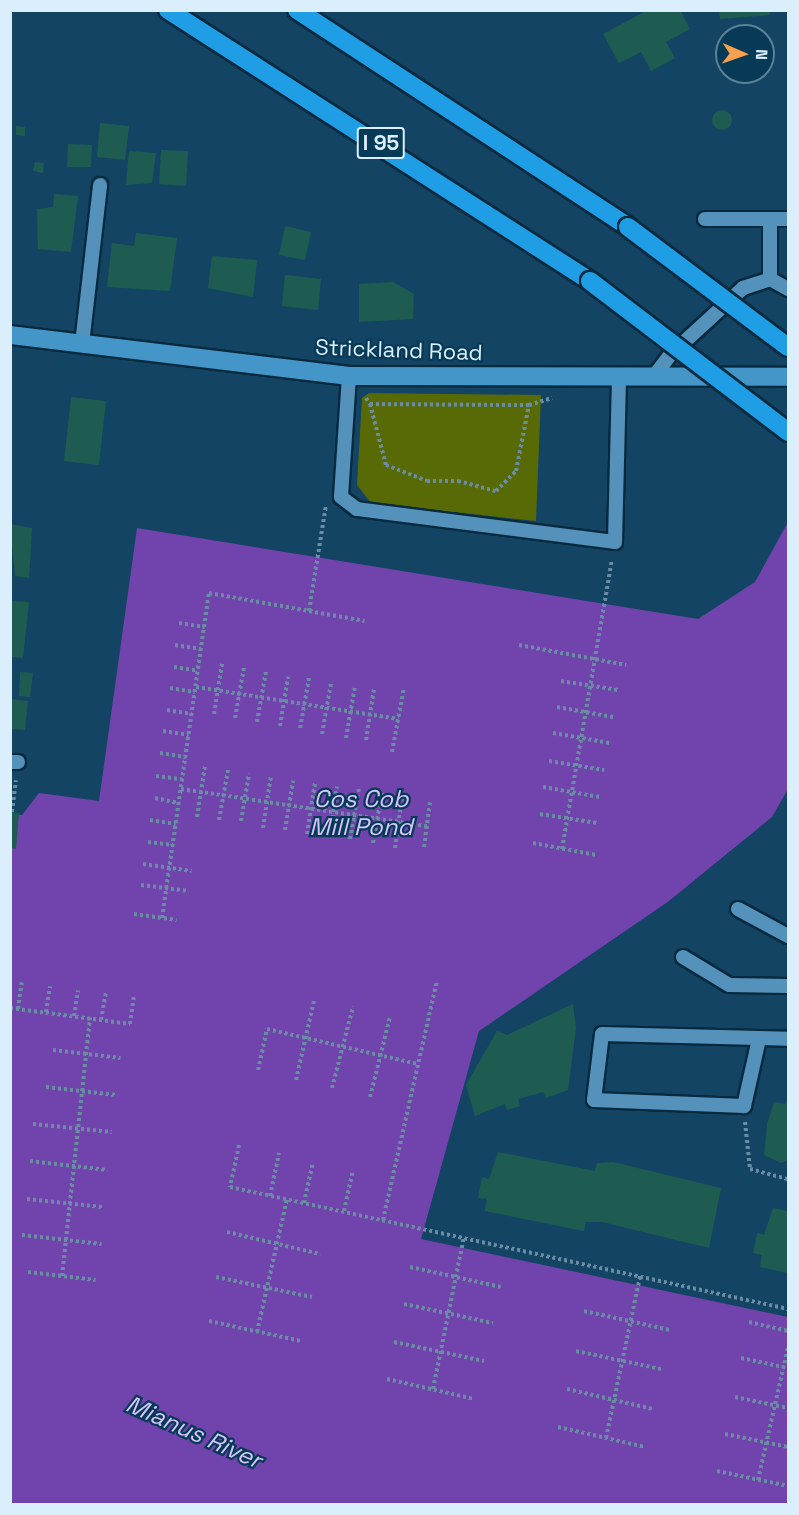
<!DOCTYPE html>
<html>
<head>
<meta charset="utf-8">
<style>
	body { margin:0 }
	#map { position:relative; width:799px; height:1515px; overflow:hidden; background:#144463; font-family:"Space Grotesk",sans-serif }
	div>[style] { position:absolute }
	.green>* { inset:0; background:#586a06 }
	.water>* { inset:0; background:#7143ac }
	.building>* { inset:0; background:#1e5c52 }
	.round { border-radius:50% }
	.path>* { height:4px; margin-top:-2px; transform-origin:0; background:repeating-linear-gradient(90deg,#6a8da5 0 3px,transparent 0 6px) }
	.roads { filter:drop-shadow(2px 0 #082a3f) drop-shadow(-2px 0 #082a3f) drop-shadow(0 2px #082a3f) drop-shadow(0 -2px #082a3f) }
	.lane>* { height:14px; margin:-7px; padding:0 7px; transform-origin:7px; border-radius:7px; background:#5492bc }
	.secondary>* { height:18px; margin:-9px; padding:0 9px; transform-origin:9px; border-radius:9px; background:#4496c8 }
	.highway>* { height:18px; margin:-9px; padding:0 9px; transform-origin:9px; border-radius:9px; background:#1f9ee5 }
	.bridges { filter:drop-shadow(2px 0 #082a3f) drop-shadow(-2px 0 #082a3f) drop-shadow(0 2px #082a3f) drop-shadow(0 -2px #082a3f) }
	.highway-bridge>* { height:18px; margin:-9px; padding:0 9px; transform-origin:9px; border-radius:9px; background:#1f9ee5 }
	span { translate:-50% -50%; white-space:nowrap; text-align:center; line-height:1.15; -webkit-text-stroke:4.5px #063a57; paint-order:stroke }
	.shield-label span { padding:2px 4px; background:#063a57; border:2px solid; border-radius:4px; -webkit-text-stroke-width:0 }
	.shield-label { font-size:21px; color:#dbeefc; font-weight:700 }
	.street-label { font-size:22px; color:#dbeefc }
	.water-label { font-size:24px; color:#d7c4fb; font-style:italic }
	.frame { position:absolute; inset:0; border:12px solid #dbeefc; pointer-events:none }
	.north { position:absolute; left:715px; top:24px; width:60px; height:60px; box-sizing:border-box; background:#063a57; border:2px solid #5b8299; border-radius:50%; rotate:92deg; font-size:16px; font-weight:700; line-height:24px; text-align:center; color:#dbeefc }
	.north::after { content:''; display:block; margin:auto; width:21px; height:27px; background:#f9a04d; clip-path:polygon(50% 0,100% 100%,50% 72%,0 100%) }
</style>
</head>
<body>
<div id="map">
	<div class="green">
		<i style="clip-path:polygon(369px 393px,541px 395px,536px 521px,371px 503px,357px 485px,362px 398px)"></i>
	</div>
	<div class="water">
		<i style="clip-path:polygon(788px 522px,788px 789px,772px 817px,669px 901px,479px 1031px,421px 1239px,788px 1317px,788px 1504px,11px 1504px,10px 814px,22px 815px,39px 793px,99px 801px,137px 528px,698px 619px,755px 582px)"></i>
	</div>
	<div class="building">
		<i style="clip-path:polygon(648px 10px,680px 10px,690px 29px,666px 42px,675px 58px,651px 71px,641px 52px,619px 63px,603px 34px)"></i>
		<i style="clip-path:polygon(719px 10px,769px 10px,770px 15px,720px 19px)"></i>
		<i class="round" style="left:712px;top:110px;width:20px;height:20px"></i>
		<i style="clip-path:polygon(100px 123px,129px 126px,125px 160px,97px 157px)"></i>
		<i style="clip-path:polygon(16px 126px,25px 127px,25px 136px,16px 135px)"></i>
		<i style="clip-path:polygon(68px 144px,92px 145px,91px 167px,67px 167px)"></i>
		<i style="clip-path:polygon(161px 150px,188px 151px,186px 186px,159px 184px)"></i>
		<i style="clip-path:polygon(129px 151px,156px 153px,152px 183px,126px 185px)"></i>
		<i style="clip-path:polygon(35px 162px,44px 163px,43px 173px,33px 171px)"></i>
		<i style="clip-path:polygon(54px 194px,78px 196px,71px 252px,38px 249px,37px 209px,53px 207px)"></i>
		<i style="clip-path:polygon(285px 226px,311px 232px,305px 260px,279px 255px)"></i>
		<i style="clip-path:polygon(136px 233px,177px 238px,170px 291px,107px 287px,112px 243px,134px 246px)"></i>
		<i style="clip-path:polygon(212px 256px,257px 260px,253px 297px,208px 288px)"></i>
		<i style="clip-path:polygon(285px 275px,321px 279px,318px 310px,282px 306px)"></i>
		<i style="clip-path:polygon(393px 282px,414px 294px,413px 319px,359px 322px,359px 284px)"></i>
		<i style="clip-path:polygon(71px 397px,106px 401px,99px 465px,64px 461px)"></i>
		<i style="clip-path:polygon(10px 524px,32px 528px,29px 578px,15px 576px)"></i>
		<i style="clip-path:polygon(10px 601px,29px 602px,23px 658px,10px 657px)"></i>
		<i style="clip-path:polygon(20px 672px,33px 673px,30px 697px,19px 696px)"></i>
		<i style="clip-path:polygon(10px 699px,28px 701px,25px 730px,10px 729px)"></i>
		<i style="clip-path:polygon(10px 812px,19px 813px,16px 849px,10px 848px)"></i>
		<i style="clip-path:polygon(573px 1004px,576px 1028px,568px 1090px,546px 1098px,543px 1092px,518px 1099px,520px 1106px,507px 1110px,505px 1104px,475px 1116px,466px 1085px,497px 1031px,507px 1035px)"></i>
		<i style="clip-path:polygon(787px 1099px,788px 1160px,781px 1163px,764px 1155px,767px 1124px,774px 1102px,786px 1104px)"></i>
		<i style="clip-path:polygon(498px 1152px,595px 1171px,597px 1163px,613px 1162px,721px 1188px,709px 1248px,602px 1222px,586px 1222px,584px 1231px,485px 1211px,487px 1199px,478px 1198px,482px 1177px,489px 1179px)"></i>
		<i style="clip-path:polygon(773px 1208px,788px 1211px,788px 1273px,760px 1267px,762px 1255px,753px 1253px,757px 1233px,764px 1235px)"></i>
	</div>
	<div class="path">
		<i style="left:366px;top:398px;width:7px;rotate:56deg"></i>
		<i style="left:370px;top:404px;width:159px;rotate:0.4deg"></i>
		<i style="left:529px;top:405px;width:24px;rotate:-17deg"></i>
		<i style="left:370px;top:404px;width:63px;rotate:75.3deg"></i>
		<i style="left:386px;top:465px;width:44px;rotate:21.3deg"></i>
		<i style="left:427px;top:481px;width:31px"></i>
		<i style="left:458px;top:481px;width:39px;rotate:15deg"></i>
		<i style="left:496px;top:491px;width:28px;rotate:-45deg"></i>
		<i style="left:516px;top:471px;width:67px;rotate:-78.9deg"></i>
		<i style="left:309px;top:611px;width:107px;rotate:-80.9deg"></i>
		<i style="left:179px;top:623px;width:26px;rotate:9deg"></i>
		<i style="left:175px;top:645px;width:26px;rotate:9deg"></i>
		<i style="left:519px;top:645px;width:109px;rotate:10.6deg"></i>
		<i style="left:174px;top:667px;width:24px;rotate:9deg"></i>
		<i style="left:561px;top:681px;width:58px;rotate:9deg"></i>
		<i style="left:196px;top:687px;width:205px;rotate:9deg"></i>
		<i style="left:170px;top:688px;width:25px;rotate:9deg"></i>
		<i style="left:557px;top:707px;width:57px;rotate:10.1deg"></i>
		<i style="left:167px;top:710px;width:25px;rotate:9deg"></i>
		<i style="left:214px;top:714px;width:51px;rotate:-80.9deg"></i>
		<i style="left:235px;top:718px;width:52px;rotate:-80deg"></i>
		<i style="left:257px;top:722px;width:52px;rotate:-80deg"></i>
		<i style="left:280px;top:726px;width:50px;rotate:-80.7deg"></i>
		<i style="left:300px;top:728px;width:51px;rotate:-79.8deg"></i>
		<i style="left:163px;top:731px;width:26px;rotate:9deg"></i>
		<i style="left:553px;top:733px;width:58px;rotate:10deg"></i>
		<i style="left:322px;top:734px;width:52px;rotate:-80deg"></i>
		<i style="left:346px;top:738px;width:53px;rotate:-80.2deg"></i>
		<i style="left:366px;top:740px;width:52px;rotate:-81.1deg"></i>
		<i style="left:392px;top:752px;width:66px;rotate:-79.5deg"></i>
		<i style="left:160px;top:753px;width:26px;rotate:9deg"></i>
		<i style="left:549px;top:761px;width:56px;rotate:9.3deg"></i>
		<i style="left:156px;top:776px;width:26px;rotate:7deg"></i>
		<i style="left:543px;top:787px;width:58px;rotate:10deg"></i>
		<i style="left:181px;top:789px;width:249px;rotate:8.6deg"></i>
		<i style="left:155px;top:798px;width:25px;rotate:12deg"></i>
		<i style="left:12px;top:812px;width:32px;rotate:-83deg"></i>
		<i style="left:540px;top:814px;width:58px;rotate:9deg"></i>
		<i style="left:197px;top:817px;width:52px;rotate:-81.1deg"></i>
		<i style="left:150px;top:820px;width:26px;rotate:9deg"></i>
		<i style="left:219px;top:820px;width:51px;rotate:-79.8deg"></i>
		<i style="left:241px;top:821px;width:48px;rotate:-80.3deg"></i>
		<i style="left:263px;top:828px;width:53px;rotate:-81.3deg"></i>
		<i style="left:285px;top:830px;width:50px;rotate:-80.7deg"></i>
		<i style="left:307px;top:834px;width:52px;rotate:-81.1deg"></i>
		<i style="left:330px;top:836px;width:50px;rotate:-82deg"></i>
		<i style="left:350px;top:839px;width:52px;rotate:-80deg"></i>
		<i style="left:148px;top:842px;width:25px;rotate:7deg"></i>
		<i style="left:373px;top:843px;width:52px;rotate:-80deg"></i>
		<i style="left:533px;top:843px;width:64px;rotate:10.8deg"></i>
		<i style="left:424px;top:847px;width:45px;rotate:-82.4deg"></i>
		<i style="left:395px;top:848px;width:51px;rotate:-82.2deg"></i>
		<i style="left:562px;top:849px;width:293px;rotate:-80.2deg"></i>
		<i style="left:143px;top:864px;width:49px;rotate:8.1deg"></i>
		<i style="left:141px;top:885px;width:48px;rotate:7.1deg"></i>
		<i style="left:134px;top:914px;width:43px;rotate:7.9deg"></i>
		<i style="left:162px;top:918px;width:328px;rotate:-81.8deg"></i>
		<i style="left:209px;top:593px;width:158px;rotate:10.2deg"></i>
		<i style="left:10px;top:1008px;width:121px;rotate:7.6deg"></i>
		<i style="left:130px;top:1024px;width:28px;rotate:-82deg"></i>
		<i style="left:18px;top:1009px;width:27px;rotate:-82deg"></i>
		<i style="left:46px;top:1012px;width:26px;rotate:-81deg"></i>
		<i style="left:74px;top:1016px;width:26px;rotate:-81deg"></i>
		<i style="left:101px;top:1020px;width:29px;rotate:-80deg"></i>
		<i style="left:53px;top:1050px;width:68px;rotate:6.7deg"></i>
		<i style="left:258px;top:1070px;width:42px;rotate:-77.6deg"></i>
		<i style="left:267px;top:1029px;width:155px;rotate:13.1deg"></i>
		<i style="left:296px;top:1080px;width:81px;rotate:-77.2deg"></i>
		<i style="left:46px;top:1087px;width:70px;rotate:6.5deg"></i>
		<i style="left:332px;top:1088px;width:84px;rotate:-75.5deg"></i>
		<i style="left:370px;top:1097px;width:82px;rotate:-76deg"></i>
		<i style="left:745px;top:1122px;width:47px;rotate:83.9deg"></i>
		<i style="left:750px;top:1169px;width:39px;rotate:15deg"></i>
		<i style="left:33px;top:1124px;width:79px;rotate:5.8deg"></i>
		<i style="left:239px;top:1145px;width:43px;rotate:102.1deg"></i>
		<i style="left:230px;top:1187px;width:571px;rotate:12.33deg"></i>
		<i style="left:30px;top:1161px;width:78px;rotate:6.7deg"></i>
		<i style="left:270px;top:1196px;width:44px;rotate:-78.2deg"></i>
		<i style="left:27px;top:1199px;width:76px;rotate:6deg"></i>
		<i style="left:304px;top:1203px;width:42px;rotate:-77.6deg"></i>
		<i style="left:344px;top:1211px;width:42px;rotate:-77.6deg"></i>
		<i style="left:383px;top:1220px;width:245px;rotate:-77.3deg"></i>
		<i style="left:227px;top:1232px;width:96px;rotate:13.3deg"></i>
		<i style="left:22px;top:1235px;width:80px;rotate:6.5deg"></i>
		<i style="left:410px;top:1267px;width:93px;rotate:12.4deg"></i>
		<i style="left:28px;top:1272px;width:68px;rotate:6.7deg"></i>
		<i style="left:62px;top:1276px;width:260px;rotate:-83.8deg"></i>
		<i style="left:216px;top:1277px;width:98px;rotate:11.8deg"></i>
		<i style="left:404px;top:1304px;width:91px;rotate:12.1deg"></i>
		<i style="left:584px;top:1311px;width:88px;rotate:12.5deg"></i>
		<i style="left:209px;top:1321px;width:94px;rotate:12.3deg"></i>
		<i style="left:749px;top:1322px;width:40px;rotate:13deg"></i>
		<i style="left:257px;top:1332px;width:136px;rotate:-77.3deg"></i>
		<i style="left:394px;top:1342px;width:92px;rotate:11.9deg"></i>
		<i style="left:576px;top:1351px;width:87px;rotate:12deg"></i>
		<i style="left:741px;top:1358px;width:48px;rotate:12deg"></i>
		<i style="left:387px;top:1379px;width:89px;rotate:12.9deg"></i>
		<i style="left:433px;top:1389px;width:155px;rotate:-78.5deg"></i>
		<i style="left:567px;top:1389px;width:88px;rotate:13.1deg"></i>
		<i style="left:735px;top:1397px;width:54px;rotate:11.7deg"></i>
		<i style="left:558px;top:1427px;width:89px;rotate:12.9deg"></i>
		<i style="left:725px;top:1434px;width:64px;rotate:11.7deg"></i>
		<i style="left:606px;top:1438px;width:166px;rotate:-78.1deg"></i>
		<i style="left:717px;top:1471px;width:73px;rotate:11.9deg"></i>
		<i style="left:758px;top:1480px;width:136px;rotate:-77.3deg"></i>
	</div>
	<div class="roads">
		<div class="lane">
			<i style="left:705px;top:219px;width:83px"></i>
			<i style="left:770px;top:222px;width:57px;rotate:90deg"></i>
			<i style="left:770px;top:279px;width:21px;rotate:29deg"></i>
			<i style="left:82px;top:344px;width:160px;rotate:-83.5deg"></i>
			<i style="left:655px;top:375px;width:26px;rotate:-53deg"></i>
			<i style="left:671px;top:354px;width:98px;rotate:-42.5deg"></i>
			<i style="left:743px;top:288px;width:28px;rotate:-18deg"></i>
			<i style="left:349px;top:376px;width:121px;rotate:93.8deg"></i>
			<i style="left:341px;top:497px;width:20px;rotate:37deg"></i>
			<i style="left:357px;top:509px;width:260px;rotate:7.3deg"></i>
			<i style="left:615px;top:542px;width:166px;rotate:-88.6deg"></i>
			<i style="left:10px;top:762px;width:8px"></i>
			<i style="left:738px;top:909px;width:57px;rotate:28.4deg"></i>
			<i style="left:683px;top:957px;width:54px;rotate:31.3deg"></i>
			<i style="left:729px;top:985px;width:59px;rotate:1deg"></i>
			<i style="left:759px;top:1039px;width:69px;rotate:102.6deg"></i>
			<i style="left:744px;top:1106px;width:150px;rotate:-177.7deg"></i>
			<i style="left:594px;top:1100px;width:66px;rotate:-83.1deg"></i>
			<i style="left:602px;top:1034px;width:186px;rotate:1.5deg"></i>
		</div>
		<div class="secondary">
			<i style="left:10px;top:335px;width:341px;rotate:6.9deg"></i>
			<i style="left:349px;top:376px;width:439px;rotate:0.1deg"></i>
		</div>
		<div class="highway">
			<i style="left:168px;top:10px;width:502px;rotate:32.71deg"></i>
			<i style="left:297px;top:10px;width:396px;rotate:33.2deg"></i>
		</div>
	</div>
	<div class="bridges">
		<div class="highway-bridge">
			<i style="left:628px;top:227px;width:200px;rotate:36.9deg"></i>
			<i style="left:590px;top:281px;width:249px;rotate:37.3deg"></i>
		</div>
	</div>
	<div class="shield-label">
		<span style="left:381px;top:143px">I 95</span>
	</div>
	<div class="street-label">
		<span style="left:399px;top:350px;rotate:2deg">Strickland Road</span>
	</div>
	<div class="water-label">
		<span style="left:361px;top:813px">Cos Cob<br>Mill Pond</span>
		<span style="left:194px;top:1432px;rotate:24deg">Mianus River</span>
	</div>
	<div class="frame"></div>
	<div class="north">N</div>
</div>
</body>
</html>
